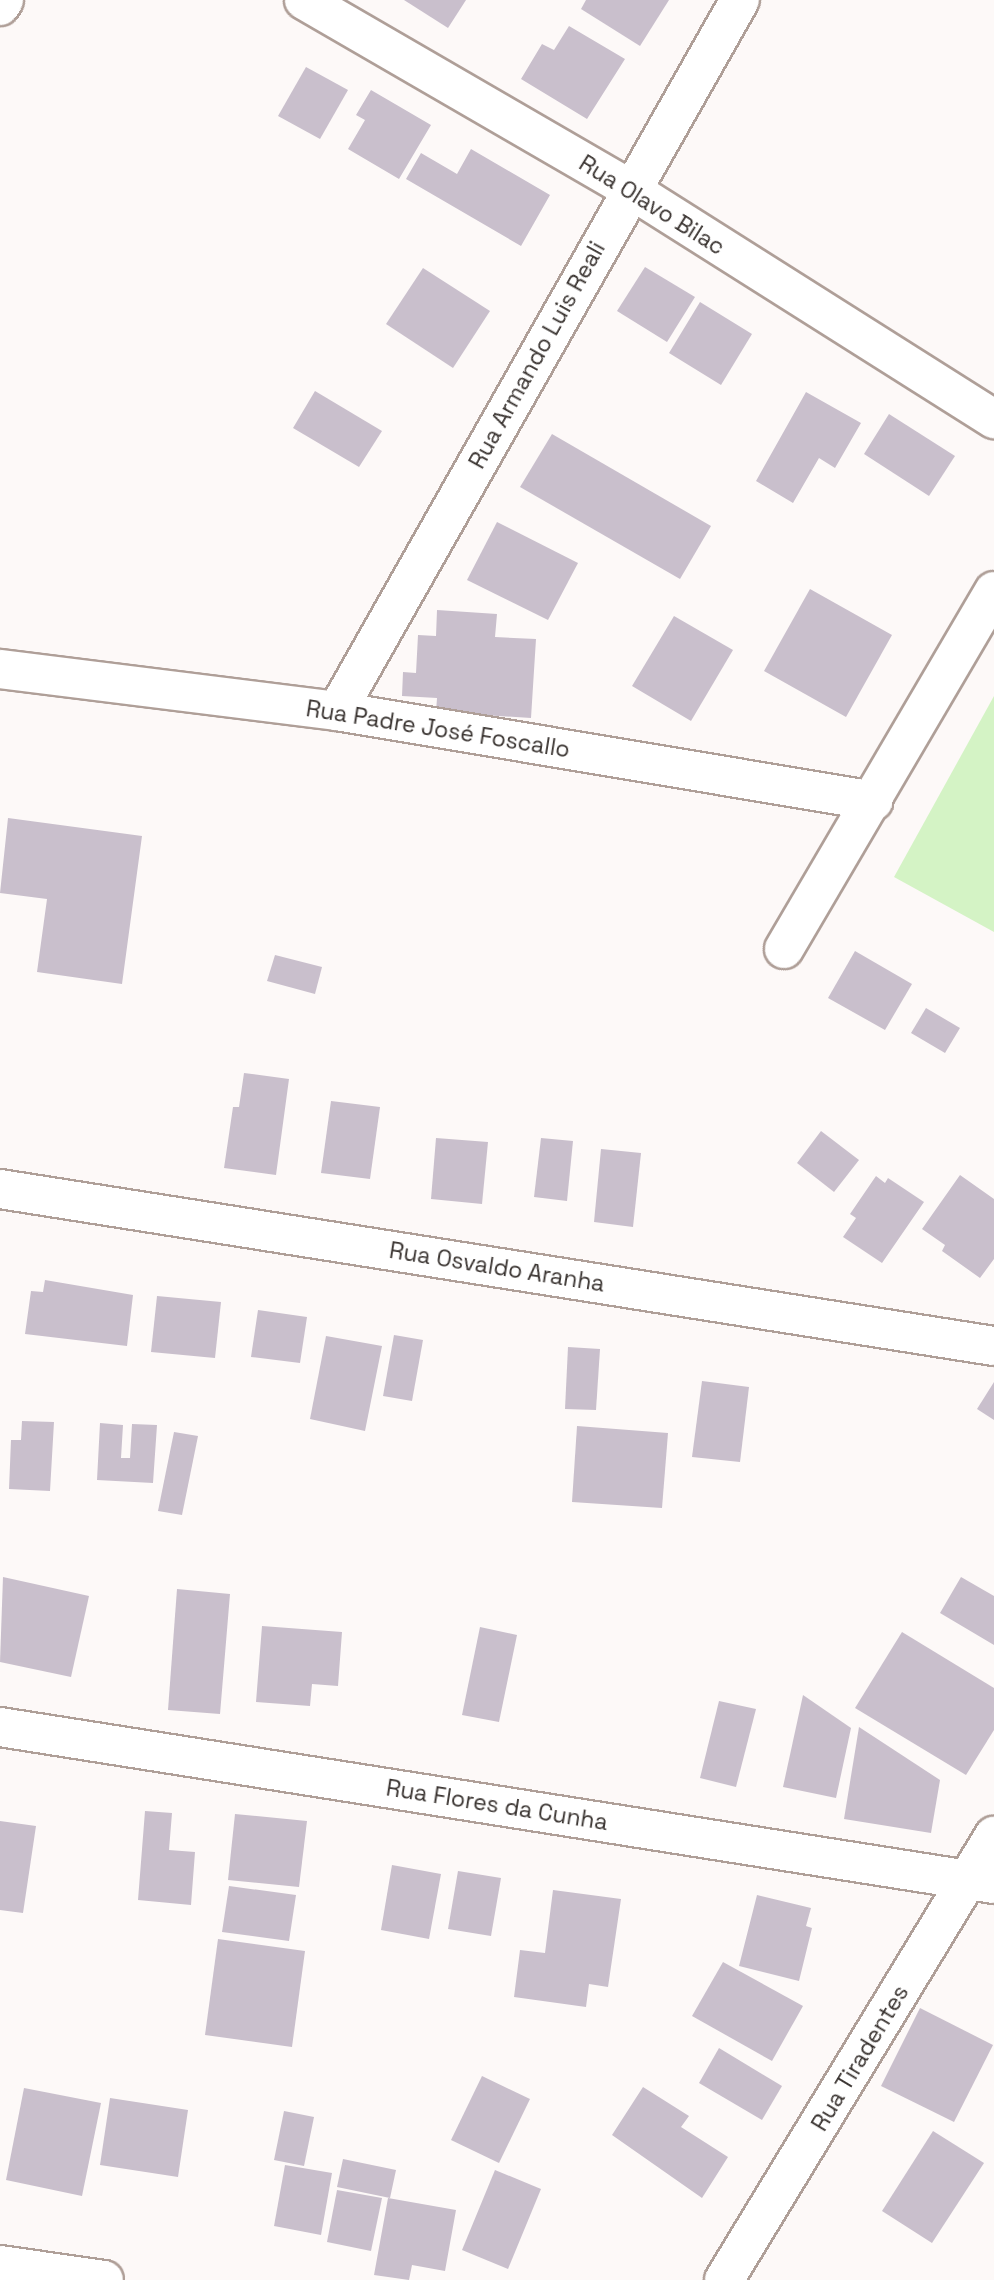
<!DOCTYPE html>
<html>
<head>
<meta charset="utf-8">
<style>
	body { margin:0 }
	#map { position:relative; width:994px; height:2280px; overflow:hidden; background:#fdf9f8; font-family:"Space Grotesk",sans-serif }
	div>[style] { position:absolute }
	.green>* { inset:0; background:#d4f3c5 }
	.building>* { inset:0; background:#c9bfcc }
	.roads { filter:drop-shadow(2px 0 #af9f98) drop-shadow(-2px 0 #af9f98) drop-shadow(0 2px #af9f98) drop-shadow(0 -2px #af9f98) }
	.minor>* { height:38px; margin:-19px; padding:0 19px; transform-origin:19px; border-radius:19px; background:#fff }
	span { translate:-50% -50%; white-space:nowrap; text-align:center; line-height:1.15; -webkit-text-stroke:7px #fff; paint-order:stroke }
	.street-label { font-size:23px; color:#38322f }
</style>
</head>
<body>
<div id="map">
	<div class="green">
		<i style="clip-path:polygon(994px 696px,994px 932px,894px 877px)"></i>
	</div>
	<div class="building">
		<i style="clip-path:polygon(404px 0,466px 0,448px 28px)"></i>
		<i style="clip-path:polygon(586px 0,669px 0,640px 46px,581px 9px)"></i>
		<i style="clip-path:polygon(569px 26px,625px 59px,587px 119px,521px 79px,542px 44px,554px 50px)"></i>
		<i style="clip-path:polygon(306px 67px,348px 90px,320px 139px,278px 116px)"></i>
		<i style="clip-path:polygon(371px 90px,431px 125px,399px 179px,348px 149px,365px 120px,356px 115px)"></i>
		<i style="clip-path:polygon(471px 149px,550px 195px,521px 246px,406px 179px,421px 153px,457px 174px)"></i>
		<i style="clip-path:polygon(645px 267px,695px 297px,667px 342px,617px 311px)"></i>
		<i style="clip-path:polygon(423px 268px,490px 311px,453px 368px,386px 324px)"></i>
		<i style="clip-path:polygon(700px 302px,752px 334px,721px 385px,669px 353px)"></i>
		<i style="clip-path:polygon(315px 391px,382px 431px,359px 467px,293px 428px)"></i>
		<i style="clip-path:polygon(806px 392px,861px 423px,835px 468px,819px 458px,793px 503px,756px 481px)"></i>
		<i style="clip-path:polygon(889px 414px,955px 456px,929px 496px,864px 454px)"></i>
		<i style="clip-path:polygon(552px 434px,711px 526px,680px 579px,520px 487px)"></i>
		<i style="clip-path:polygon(497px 522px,578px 563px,548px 620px,467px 580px)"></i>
		<i style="clip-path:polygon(810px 589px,892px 635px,846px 717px,764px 671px)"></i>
		<i style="clip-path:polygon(437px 610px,497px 614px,495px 637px,536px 639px,531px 718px,436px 712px,437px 698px,402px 696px,403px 672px,416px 673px,418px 635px,436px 636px)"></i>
		<i style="clip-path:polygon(674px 616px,733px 650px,691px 721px,632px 686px)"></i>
		<i style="clip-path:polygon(8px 818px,142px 836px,122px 984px,37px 972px,47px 899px,0 893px)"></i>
		<i style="clip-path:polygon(855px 951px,912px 984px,885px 1030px,828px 998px)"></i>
		<i style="clip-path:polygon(275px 955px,322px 967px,315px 994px,267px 981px)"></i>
		<i style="clip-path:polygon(926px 1008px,960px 1028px,945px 1053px,911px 1033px)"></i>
		<i style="clip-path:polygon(244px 1073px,289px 1079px,276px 1175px,224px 1168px,233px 1107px,239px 1107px)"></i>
		<i style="clip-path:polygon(331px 1101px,380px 1107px,370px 1179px,321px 1173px)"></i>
		<i style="clip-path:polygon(821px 1131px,859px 1160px,834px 1192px,797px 1163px)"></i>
		<i style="clip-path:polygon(436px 1138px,488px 1142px,482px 1204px,431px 1199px)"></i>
		<i style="clip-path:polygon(541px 1138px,573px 1141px,567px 1201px,534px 1197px)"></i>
		<i style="clip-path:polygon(601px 1149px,641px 1153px,633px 1227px,594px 1222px)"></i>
		<i style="clip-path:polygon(960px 1175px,994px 1199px,994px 1259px,980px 1278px,942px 1251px,945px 1245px,922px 1229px)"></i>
		<i style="clip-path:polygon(876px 1176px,885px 1183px,888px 1178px,924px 1202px,882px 1263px,843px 1237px,856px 1218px,850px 1214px)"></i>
		<i style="clip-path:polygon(45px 1280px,133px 1295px,127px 1346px,25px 1334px,31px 1291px,43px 1292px)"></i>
		<i style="clip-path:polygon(157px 1296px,221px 1302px,215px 1358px,151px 1352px)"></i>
		<i style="clip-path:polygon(258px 1310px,307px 1317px,300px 1363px,251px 1357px)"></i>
		<i style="clip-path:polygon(394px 1335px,423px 1340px,412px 1401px,383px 1396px)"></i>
		<i style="clip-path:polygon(326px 1336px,382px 1346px,365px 1431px,310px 1419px)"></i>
		<i style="clip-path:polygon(568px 1347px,600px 1349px,596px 1410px,565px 1409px)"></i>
		<i style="clip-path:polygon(702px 1381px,749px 1387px,740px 1462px,692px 1457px)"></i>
		<i style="clip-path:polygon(994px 1382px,994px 1420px,977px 1409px)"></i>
		<i style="clip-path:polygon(22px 1421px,54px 1422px,50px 1491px,9px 1489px,11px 1440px,21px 1440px)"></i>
		<i style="clip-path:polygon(100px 1423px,123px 1425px,121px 1458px,130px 1458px,132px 1424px,157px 1425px,153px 1483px,97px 1480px)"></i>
		<i style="clip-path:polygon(577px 1426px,668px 1433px,662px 1508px,572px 1502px)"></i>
		<i style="clip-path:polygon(174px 1432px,198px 1436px,182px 1515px,158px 1511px)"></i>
		<i style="clip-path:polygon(3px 1577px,89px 1596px,71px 1677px,0 1662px)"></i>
		<i style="clip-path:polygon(961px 1577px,994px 1596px,994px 1645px,940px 1613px)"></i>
		<i style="clip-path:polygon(177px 1589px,230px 1594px,220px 1714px,168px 1710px)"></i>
		<i style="clip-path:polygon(262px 1626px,342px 1632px,338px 1686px,312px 1684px,310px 1706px,256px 1702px)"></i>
		<i style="clip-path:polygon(480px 1627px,517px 1635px,499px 1722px,462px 1715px)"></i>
		<i style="clip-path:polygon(902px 1632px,994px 1688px,994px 1730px,966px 1775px,855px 1708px)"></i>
		<i style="clip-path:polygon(803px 1695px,851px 1728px,836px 1798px,783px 1787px)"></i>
		<i style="clip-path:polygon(719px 1701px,756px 1709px,736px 1787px,700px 1778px)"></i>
		<i style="clip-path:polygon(859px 1727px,940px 1780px,931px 1833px,844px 1819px)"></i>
		<i style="clip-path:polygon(145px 1811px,172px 1813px,169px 1850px,195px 1852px,191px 1905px,138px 1900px)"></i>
		<i style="clip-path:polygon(235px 1814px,307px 1821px,299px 1887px,228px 1880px)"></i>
		<i style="clip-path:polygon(0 1821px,36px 1826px,23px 1913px,0 1910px)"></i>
		<i style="clip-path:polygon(392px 1865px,441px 1874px,429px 1939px,381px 1930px)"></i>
		<i style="clip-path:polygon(458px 1871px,501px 1878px,491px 1936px,448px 1929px)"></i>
		<i style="clip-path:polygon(229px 1886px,296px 1895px,289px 1941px,222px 1932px)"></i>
		<i style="clip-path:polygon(553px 1890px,621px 1899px,608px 1987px,589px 1984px,586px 2007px,514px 1997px,520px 1950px,545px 1953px)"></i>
		<i style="clip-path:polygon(757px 1895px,811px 1908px,806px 1926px,812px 1928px,799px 1981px,739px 1966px)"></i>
		<i style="clip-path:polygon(218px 1939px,305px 1951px,292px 2047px,205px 2035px)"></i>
		<i style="clip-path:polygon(723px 1962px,803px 2006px,772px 2061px,692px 2016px)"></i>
		<i style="clip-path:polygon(920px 2008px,993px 2045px,954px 2122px,881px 2086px)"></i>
		<i style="clip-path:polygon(719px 2048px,782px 2086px,762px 2120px,699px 2083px)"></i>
		<i style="clip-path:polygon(482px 2076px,530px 2099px,499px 2163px,451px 2140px)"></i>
		<i style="clip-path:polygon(643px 2087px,689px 2116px,681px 2127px,728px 2157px,702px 2198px,612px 2135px)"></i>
		<i style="clip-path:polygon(24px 2088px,101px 2103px,82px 2196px,6px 2180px)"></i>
		<i style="clip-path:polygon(110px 2098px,188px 2110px,178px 2177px,100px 2165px)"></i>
		<i style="clip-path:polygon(284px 2111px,314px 2117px,304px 2166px,274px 2160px)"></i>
		<i style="clip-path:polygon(933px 2131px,984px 2163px,932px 2243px,882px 2211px)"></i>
		<i style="clip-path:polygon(343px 2159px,396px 2170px,390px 2198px,337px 2187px)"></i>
		<i style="clip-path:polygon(285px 2165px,332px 2173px,321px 2235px,274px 2226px)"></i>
		<i style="clip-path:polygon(495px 2170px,541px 2189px,508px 2269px,462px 2250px)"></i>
		<i style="clip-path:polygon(337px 2190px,382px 2198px,371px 2251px,327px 2242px)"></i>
		<i style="clip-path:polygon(388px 2198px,456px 2210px,445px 2271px,412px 2265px,409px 2280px,374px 2275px)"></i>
	</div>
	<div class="roads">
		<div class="minor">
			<i style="left:304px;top:0;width:377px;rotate:30.1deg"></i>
			<i style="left:630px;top:189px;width:431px;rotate:32.3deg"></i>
			<i style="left:0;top:6px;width:7px;rotate:-56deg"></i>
			<i style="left:0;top:669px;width:340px;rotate:7.1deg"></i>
			<i style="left:337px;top:711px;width:544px;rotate:9.51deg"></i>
			<i style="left:337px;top:711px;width:817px;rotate:-60.46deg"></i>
			<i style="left:784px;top:949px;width:415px;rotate:-59.6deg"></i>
			<i style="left:0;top:1189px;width:1006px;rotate:8.98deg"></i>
			<i style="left:0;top:1727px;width:1006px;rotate:8.98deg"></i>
			<i style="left:0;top:2265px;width:105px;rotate:8.2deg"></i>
			<i style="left:724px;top:2280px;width:520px;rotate:-58.7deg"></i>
		</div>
	</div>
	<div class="street-label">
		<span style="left:652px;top:205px;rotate:32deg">Rua Olavo Bilac</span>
		<span style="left:537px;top:355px;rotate:-61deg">Rua Armando Luis Reali</span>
		<span style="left:438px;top:729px;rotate:9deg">Rua Padre José Foscallo</span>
		<span style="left:497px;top:1267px;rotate:9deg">Rua Osvaldo Aranha</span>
		<span style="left:497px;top:1805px;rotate:9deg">Rua Flores da Cunha</span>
		<span style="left:860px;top:2058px;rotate:-59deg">Rua Tiradentes</span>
	</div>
</div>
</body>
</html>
